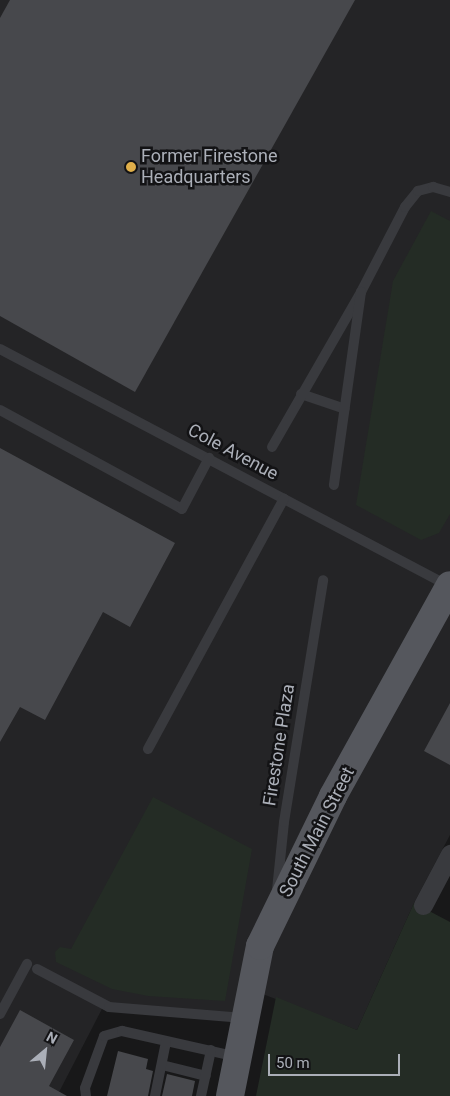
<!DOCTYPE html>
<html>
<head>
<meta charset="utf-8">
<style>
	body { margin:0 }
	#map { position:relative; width:450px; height:1096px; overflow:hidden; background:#181819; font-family:Roboto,sans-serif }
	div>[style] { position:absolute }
	.built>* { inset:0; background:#242426 }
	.green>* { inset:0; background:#242c25 }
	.building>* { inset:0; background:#47484c }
	.lane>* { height:10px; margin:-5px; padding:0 5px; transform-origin:5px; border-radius:5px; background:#393a3e }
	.street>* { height:19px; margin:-9.5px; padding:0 9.5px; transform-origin:9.5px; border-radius:9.5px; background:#393a3e }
	.primary>* { height:28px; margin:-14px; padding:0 14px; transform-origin:14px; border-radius:14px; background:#55575d }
	.dots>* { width:14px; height:14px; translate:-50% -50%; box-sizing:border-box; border:2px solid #131315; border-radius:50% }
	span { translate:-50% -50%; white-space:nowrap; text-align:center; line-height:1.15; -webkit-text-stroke:5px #131315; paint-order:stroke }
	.poi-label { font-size:18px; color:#abafb8 }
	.left { translate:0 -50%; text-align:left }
	.street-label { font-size:18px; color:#abafb8 }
	.north { position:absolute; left:20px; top:1026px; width:50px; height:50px; -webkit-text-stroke:4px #131315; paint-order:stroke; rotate:28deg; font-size:14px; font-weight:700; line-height:20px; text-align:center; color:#abafb8 }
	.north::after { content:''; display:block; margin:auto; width:18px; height:22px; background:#abafb8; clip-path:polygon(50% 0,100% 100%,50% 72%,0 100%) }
	.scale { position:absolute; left:268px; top:1054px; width:132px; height:22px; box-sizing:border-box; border:2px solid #abafb8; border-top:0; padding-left:6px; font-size:15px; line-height:18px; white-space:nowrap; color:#abafb8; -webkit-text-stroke:4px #131315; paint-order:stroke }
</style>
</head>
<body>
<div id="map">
	<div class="built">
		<i style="clip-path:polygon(0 0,450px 0,450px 835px,414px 903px,357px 1030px,252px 990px,246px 1019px,104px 1005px,57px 1096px,0 1096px)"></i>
	</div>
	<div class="green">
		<i style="clip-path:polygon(431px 211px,450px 221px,450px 514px,439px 533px,421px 540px,356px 505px,393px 281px)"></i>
		<i style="clip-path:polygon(153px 797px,252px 849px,225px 1001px,148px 996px,112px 989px,56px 962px,55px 952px,60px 947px,71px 949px)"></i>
		<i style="clip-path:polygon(414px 903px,450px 922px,450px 1096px,256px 1096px,276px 997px,357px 1030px)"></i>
	</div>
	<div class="building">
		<i style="clip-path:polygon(10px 0,355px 0,135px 392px,0 316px,0 18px)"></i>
		<i style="clip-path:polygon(0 448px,175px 543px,130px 627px,103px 612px,45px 720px,20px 707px,0 742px)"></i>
		<i style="clip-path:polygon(450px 703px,450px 765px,424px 751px)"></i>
		<i style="clip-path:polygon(20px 1010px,74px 1040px,49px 1086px,67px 1096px,0 1096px,0 1047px)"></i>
		<i style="clip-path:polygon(118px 1051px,148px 1059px,146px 1069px,153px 1071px,148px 1096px,107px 1096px)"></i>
		<i style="clip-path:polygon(167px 1074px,195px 1081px,192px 1096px,162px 1096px)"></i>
	</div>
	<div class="lane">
		<i style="left:361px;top:292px;width:96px;rotate:-62.6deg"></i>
		<i style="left:405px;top:207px;width:21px;rotate:-51deg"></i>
		<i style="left:418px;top:191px;width:16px;rotate:-15deg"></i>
		<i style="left:433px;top:187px;width:18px;rotate:16deg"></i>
		<i style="left:0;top:349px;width:508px;rotate:27.83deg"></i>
		<i style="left:301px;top:394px;width:46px;rotate:18.8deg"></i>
		<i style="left:0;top:410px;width:207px;rotate:28.5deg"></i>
		<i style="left:182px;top:509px;width:58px;rotate:-62.1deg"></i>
		<i style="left:272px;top:447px;width:179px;rotate:-60.1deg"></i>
		<i style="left:361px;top:292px;width:195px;rotate:98deg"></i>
		<i style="left:148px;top:749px;width:285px;rotate:-61.5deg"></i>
		<i style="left:277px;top:890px;width:68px;rotate:-84.1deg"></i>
		<i style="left:284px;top:822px;width:245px;rotate:-80.8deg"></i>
		<i style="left:37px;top:969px;width:81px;rotate:27.8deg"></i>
		<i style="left:109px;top:1007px;width:135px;rotate:4.7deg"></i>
		<i style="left:0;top:1014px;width:57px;rotate:-61.6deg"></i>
		<i style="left:162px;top:1065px;width:45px;rotate:14deg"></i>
		<i style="left:86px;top:1096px;width:8px;rotate:-97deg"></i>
		<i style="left:85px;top:1088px;width:55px;rotate:-69.9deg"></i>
		<i style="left:104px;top:1036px;width:19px;rotate:-16deg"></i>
		<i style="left:122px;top:1031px;width:118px;rotate:12.7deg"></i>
		<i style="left:155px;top:1096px;width:55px;rotate:-78.5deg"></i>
		<i style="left:201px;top:1096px;width:47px;rotate:-77.7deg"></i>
	</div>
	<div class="street">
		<i style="left:423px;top:905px;width:58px;rotate:-62.1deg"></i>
	</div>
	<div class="primary">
		<i style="left:230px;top:1096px;width:153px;rotate:-78.7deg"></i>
		<i style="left:260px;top:946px;width:167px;rotate:-64deg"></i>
		<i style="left:333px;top:796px;width:241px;rotate:-61deg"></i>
	</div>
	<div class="dots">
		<i style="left:131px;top:167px;background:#e0af4a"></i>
	</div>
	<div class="poi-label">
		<span class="left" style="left:141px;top:167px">Former Firestone<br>Headquarters</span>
	</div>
	<div class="street-label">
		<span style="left:233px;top:452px;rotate:28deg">Cole Avenue</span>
		<span style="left:279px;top:745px;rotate:-81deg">Firestone Plaza</span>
		<span style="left:317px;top:832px;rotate:-63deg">South Main Street</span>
	</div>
	<div class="north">N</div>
	<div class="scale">50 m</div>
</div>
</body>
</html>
